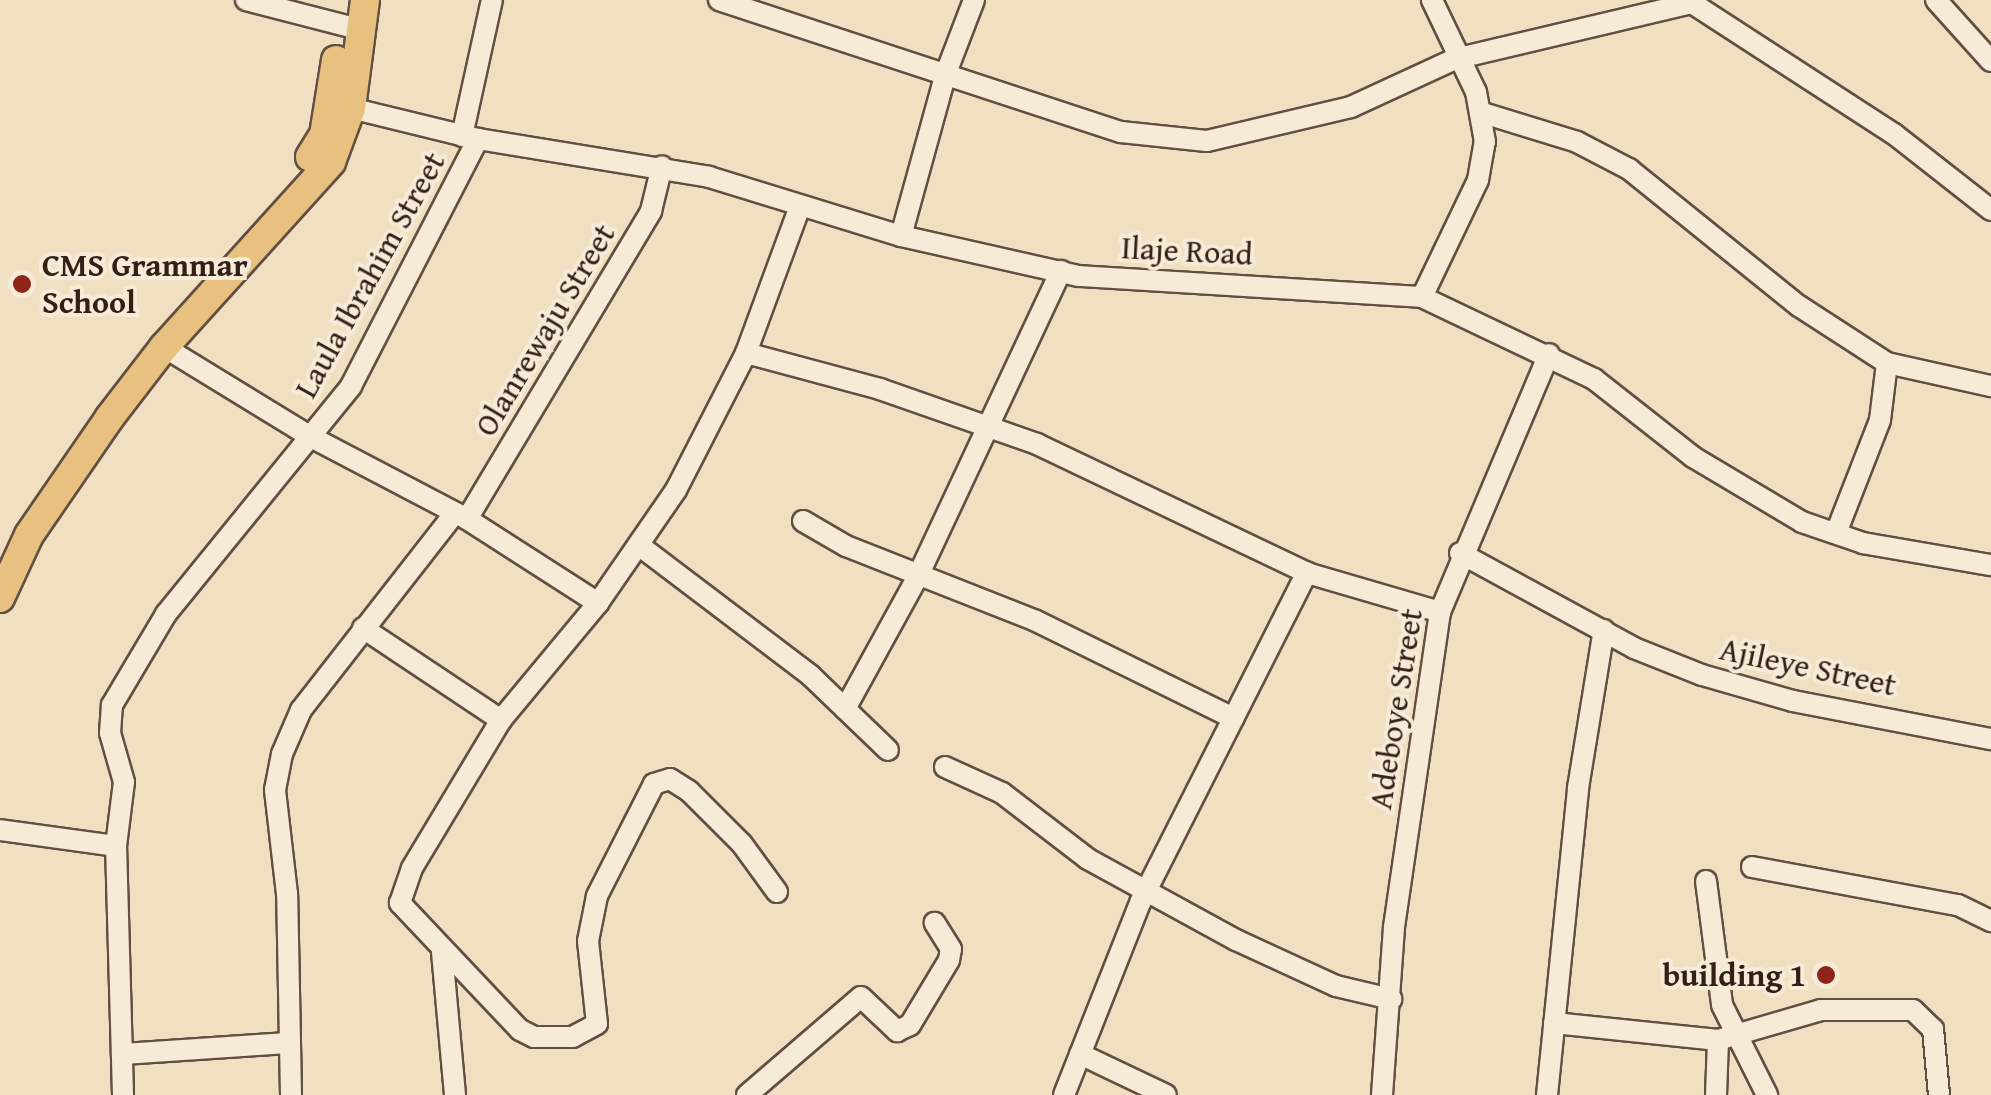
<!DOCTYPE html>
<html>
<head>
<meta charset="utf-8">
<style>
	body { margin:0 }
	#map { position:relative; width:1991px; height:1095px; overflow:hidden; background:#f0e0c1; font-family:"Gentium Book Plus",serif }
	div>[style] { position:absolute }
	.roads { filter:drop-shadow(2px 0 #624f41) drop-shadow(-2px 0 #624f41) drop-shadow(0 2px #624f41) drop-shadow(0 -2px #624f41) }
	.minor>* { height:20px; margin:-10px; padding:0 10px; transform-origin:10px; border-radius:10px; background:#f5ebd7 }
	.major>* { height:28px; margin:-14px; padding:0 14px; transform-origin:14px; border-radius:14px; background:#e8c080 }
	.dots>* { width:28px; height:28px; translate:-50% -50%; box-sizing:border-box; border:5px solid #f5ebd7; border-radius:50% }
	span { translate:-50% -50%; white-space:nowrap; text-align:center; line-height:1.15; -webkit-text-stroke:8px #f5ebd7; paint-order:stroke }
	.street-label { font-size:32px; color:#331f16 }
	.poi-label { font-size:32px; color:#331f16; font-weight:700 }
	.left { translate:0 -50%; text-align:left }
	.right { translate:-100% -50%; text-align:right }
</style>
</head>
<body>
<div id="map">
	<div class="roads">
		<div class="minor">
			<i style="left:246px;top:0;width:120px;rotate:14.5deg"></i>
			<i style="left:719px;top:0;width:423px;rotate:18.2deg"></i>
			<i style="left:1121px;top:132px;width:86px;rotate:6deg"></i>
			<i style="left:1207px;top:141px;width:148px;rotate:-13.3deg"></i>
			<i style="left:1351px;top:107px;width:115px;rotate:-24.8deg"></i>
			<i style="left:1455px;top:59px;width:244px;rotate:-13.3deg"></i>
			<i style="left:1692px;top:3px;width:241px;rotate:33deg"></i>
			<i style="left:1894px;top:134px;width:123px;rotate:38.1deg"></i>
			<i style="left:1936px;top:0;width:82px;rotate:48deg"></i>
			<i style="left:338px;top:105px;width:144px;rotate:13.7deg"></i>
			<i style="left:478px;top:139px;width:234px;rotate:9.3deg"></i>
			<i style="left:709px;top:177px;width:201px;rotate:17.1deg"></i>
			<i style="left:901px;top:236px;width:182px;rotate:12.7deg"></i>
			<i style="left:1079px;top:276px;width:344px;rotate:3.5deg"></i>
			<i style="left:1422px;top:297px;width:191px;rotate:25.5deg"></i>
			<i style="left:1594px;top:379px;width:126px;rotate:38.2deg"></i>
			<i style="left:1693px;top:457px;width:127px;rotate:30.8deg"></i>
			<i style="left:1802px;top:522px;width:65px;rotate:19deg"></i>
			<i style="left:1863px;top:543px;width:130px;rotate:9.8deg"></i>
			<i style="left:1483px;top:113px;width:98px;rotate:17.1deg"></i>
			<i style="left:1577px;top:142px;width:59px;rotate:27.4deg"></i>
			<i style="left:1629px;top:169px;width:218px;rotate:38.9deg"></i>
			<i style="left:1799px;top:306px;width:105px;rotate:32.9deg"></i>
			<i style="left:1887px;top:363px;width:107px;rotate:12.5deg"></i>
			<i style="left:462px;top:136px;width:139px;rotate:-77.6deg"></i>
			<i style="left:901px;top:236px;width:169px;rotate:-74.6deg"></i>
			<i style="left:946px;top:73px;width:78px;rotate:-69deg"></i>
			<i style="left:1422px;top:297px;width:130px;rotate:-64.4deg"></i>
			<i style="left:1478px;top:180px;width:39px;rotate:-80deg"></i>
			<i style="left:1485px;top:142px;width:51px;rotate:-100.2deg"></i>
			<i style="left:1476px;top:92px;width:102px;rotate:-115.6deg"></i>
			<i style="left:164px;top:347px;width:172px;rotate:31.5deg"></i>
			<i style="left:311px;top:437px;width:176px;rotate:27.7deg"></i>
			<i style="left:467px;top:519px;width:156px;rotate:32.7deg"></i>
			<i style="left:746px;top:353px;width:139px;rotate:15deg"></i>
			<i style="left:880px;top:389px;width:166px;rotate:19.3deg"></i>
			<i style="left:1037px;top:444px;width:299px;rotate:25.5deg"></i>
			<i style="left:1307px;top:573px;width:139px;rotate:16.3deg"></i>
			<i style="left:467px;top:519px;width:359px;rotate:-59.1deg"></i>
			<i style="left:651px;top:211px;width:46px;rotate:-76.3deg"></i>
			<i style="left:803px;top:521px;width:50px;rotate:30.2deg"></i>
			<i style="left:846px;top:546px;width:204px;rotate:21.5deg"></i>
			<i style="left:1036px;top:621px;width:220px;rotate:26.2deg"></i>
			<i style="left:1836px;top:533px;width:121px;rotate:-68.7deg"></i>
			<i style="left:1880px;top:420px;width:57px;rotate:-83deg"></i>
			<i style="left:640px;top:546px;width:213px;rotate:37.2deg"></i>
			<i style="left:810px;top:675px;width:108px;rotate:43.9deg"></i>
			<i style="left:1460px;top:553px;width:198px;rotate:28.6deg"></i>
			<i style="left:1634px;top:648px;width:73px;rotate:21.7deg"></i>
			<i style="left:1702px;top:675px;width:95px;rotate:15.9deg"></i>
			<i style="left:1793px;top:701px;width:202px;rotate:10.9deg"></i>
			<i style="left:363px;top:628px;width:166px;rotate:33.7deg"></i>
			<i style="left:845px;top:709px;width:152px;rotate:-61.2deg"></i>
			<i style="left:918px;top:576px;width:337px;rotate:-64.9deg"></i>
			<i style="left:945px;top:767px;width:63px;rotate:24.5deg"></i>
			<i style="left:1002px;top:793px;width:108px;rotate:37.5deg"></i>
			<i style="left:1088px;top:859px;width:169px;rotate:28.7deg"></i>
			<i style="left:1236px;top:940px;width:110px;rotate:24.7deg"></i>
			<i style="left:1336px;top:986px;width:57px;rotate:13.3deg"></i>
			<i style="left:0;top:830px;width:117px;rotate:7.9deg"></i>
			<i style="left:1752px;top:867px;width:209px;rotate:10.5deg"></i>
			<i style="left:1958px;top:905px;width:37px;rotate:26deg"></i>
			<i style="left:1706px;top:881px;width:125px;rotate:82.6deg"></i>
			<i style="left:1722px;top:1005px;width:101px;rotate:63.4deg"></i>
			<i style="left:777px;top:892px;width:59px;rotate:-126.1deg"></i>
			<i style="left:742px;top:844px;width:75px;rotate:-135deg"></i>
			<i style="left:689px;top:791px;width:22px;rotate:-148deg"></i>
			<i style="left:670px;top:779px;width:17px;rotate:163deg"></i>
			<i style="left:654px;top:784px;width:126px;rotate:117deg"></i>
			<i style="left:597px;top:896px;width:46px;rotate:101.3deg"></i>
			<i style="left:588px;top:941px;width:83px;rotate:83.8deg"></i>
			<i style="left:597px;top:1024px;width:27px;rotate:152deg"></i>
			<i style="left:573px;top:1037px;width:39px;rotate:180deg"></i>
			<i style="left:534px;top:1037px;width:16px;rotate:-153deg"></i>
			<i style="left:520px;top:1030px;width:175px;rotate:-133.4deg"></i>
			<i style="left:400px;top:903px;width:37px;rotate:-71deg"></i>
			<i style="left:412px;top:868px;width:173px;rotate:-59deg"></i>
			<i style="left:501px;top:720px;width:152px;rotate:-50.3deg"></i>
			<i style="left:598px;top:603px;width:137px;rotate:-55.4deg"></i>
			<i style="left:676px;top:490px;width:154px;rotate:-62.9deg"></i>
			<i style="left:746px;top:353px;width:157px;rotate:-69.8deg"></i>
			<i style="left:442px;top:952px;width:144px;rotate:84.8deg"></i>
			<i style="left:1554px;top:1023px;width:165px;rotate:5.9deg"></i>
			<i style="left:1718px;top:1040px;width:107px;rotate:-16.2deg"></i>
			<i style="left:1821px;top:1010px;width:92px"></i>
			<i style="left:1913px;top:1010px;width:28px;rotate:44deg"></i>
			<i style="left:1933px;top:1029px;width:66px;rotate:84.8deg"></i>
			<i style="left:122px;top:1054px;width:167px;rotate:-3.8deg"></i>
			<i style="left:1080px;top:1054px;width:95px;rotate:25.5deg"></i>
			<i style="left:123px;top:1095px;width:249px;rotate:-91.6deg"></i>
			<i style="left:116px;top:846px;width:64px;rotate:-82.9deg"></i>
			<i style="left:124px;top:782px;width:51px;rotate:-105.9deg"></i>
			<i style="left:110px;top:733px;width:28px;rotate:-86deg"></i>
			<i style="left:112px;top:705px;width:106px;rotate:-59.3deg"></i>
			<i style="left:166px;top:614px;width:294px;rotate:-50.9deg"></i>
			<i style="left:351px;top:386px;width:278px;rotate:-62.8deg"></i>
			<i style="left:291px;top:1095px;width:201px;rotate:-91.1deg"></i>
			<i style="left:287px;top:894px;width:105px;rotate:-96.6deg"></i>
			<i style="left:275px;top:790px;width:37px;rotate:-79deg"></i>
			<i style="left:282px;top:754px;width:48px;rotate:-66.6deg"></i>
			<i style="left:301px;top:710px;width:249px;rotate:-52deg"></i>
			<i style="left:747px;top:1095px;width:150px;rotate:-40.7deg"></i>
			<i style="left:861px;top:997px;width:50px;rotate:43.4deg"></i>
			<i style="left:897px;top:1031px;width:14px;rotate:-25deg"></i>
			<i style="left:910px;top:1025px;width:76px;rotate:-59deg"></i>
			<i style="left:949px;top:960px;width:11px;rotate:-80deg"></i>
			<i style="left:951px;top:949px;width:31px;rotate:-122deg"></i>
			<i style="left:1064px;top:1095px;width:209px;rotate:-68.4deg"></i>
			<i style="left:1141px;top:901px;width:368px;rotate:-63.2deg"></i>
			<i style="left:1382px;top:1095px;width:168px;rotate:-85.9deg"></i>
			<i style="left:1394px;top:927px;width:318px;rotate:-81.7deg"></i>
			<i style="left:1440px;top:612px;width:280px;rotate:-67.1deg"></i>
			<i style="left:1547px;top:1095px;width:309px;rotate:-84.2deg"></i>
			<i style="left:1578px;top:788px;width:160px;rotate:-80.7deg"></i>
			<i style="left:1716px;top:1095px;width:55px;rotate:-87.9deg"></i>
		</div>
		<div class="major">
			<i style="left:310px;top:157px;width:26px;rotate:-58deg"></i>
			<i style="left:324px;top:135px;width:76px;rotate:-80.9deg"></i>
			<i style="left:0;top:598px;width:69px;rotate:-65.3deg"></i>
			<i style="left:29px;top:535px;width:143px;rotate:-55.5deg"></i>
			<i style="left:110px;top:417px;width:88px;rotate:-52.4deg"></i>
			<i style="left:164px;top:347px;width:249px;rotate:-47.9deg"></i>
			<i style="left:331px;top:162px;width:58px;rotate:-69.7deg"></i>
			<i style="left:351px;top:108px;width:109px;rotate:-82.6deg"></i>
		</div>
	</div>
	<div class="dots">
		<i style="left:22px;top:284px;background:#8f2418"></i>
		<i style="left:1826px;top:975px;background:#8f2418"></i>
	</div>
	<div class="street-label">
		<span style="left:1187px;top:251px;rotate:3deg">Ilaje Road</span>
		<span style="left:370px;top:275px;rotate:-61deg">Laula Ibrahim Street</span>
		<span style="left:545px;top:330px;rotate:-59deg">Olanrewaju Street</span>
		<span style="left:1808px;top:667px;rotate:12deg">Ajileye Street</span>
		<span style="left:1396px;top:709px;rotate:-81deg">Adeboye Street</span>
	</div>
	<div class="poi-label">
		<span class="left" style="left:42px;top:284px">CMS Grammar<br>School</span>
		<span class="right" style="left:1806px;top:975px">building 1</span>
	</div>
</div>
</body>
</html>
